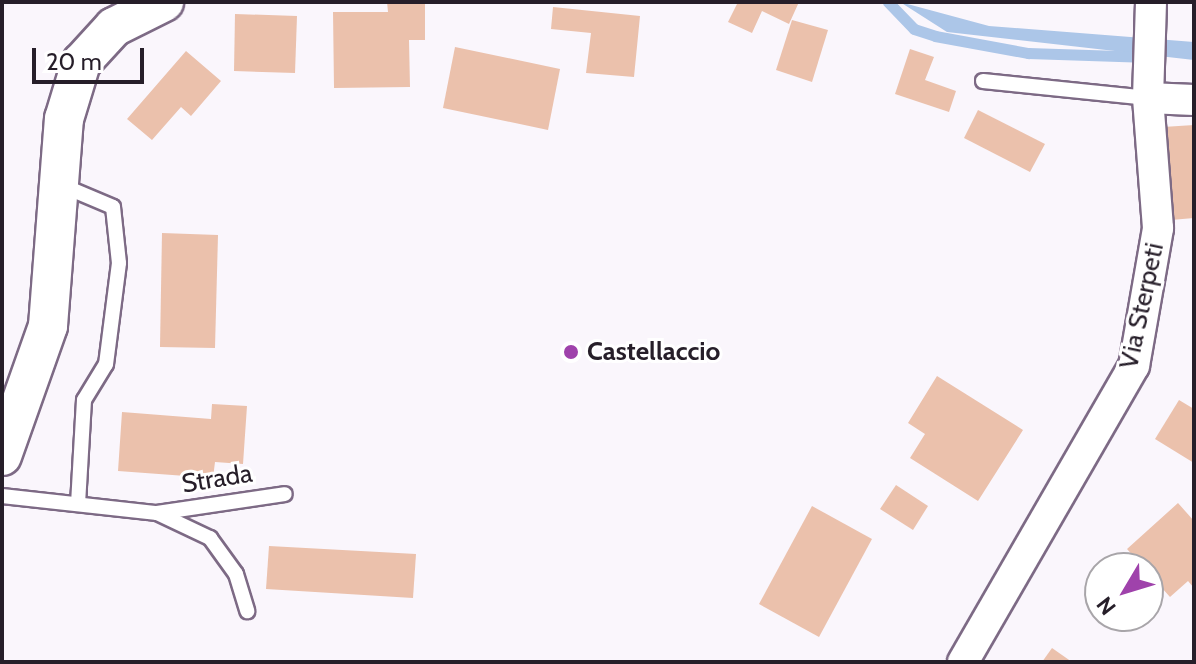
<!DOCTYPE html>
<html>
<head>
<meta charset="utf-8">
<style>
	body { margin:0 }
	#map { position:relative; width:1196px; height:664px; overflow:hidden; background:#faf6fc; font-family:Cabin,sans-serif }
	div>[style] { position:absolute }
	.water>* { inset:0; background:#acc6e8 }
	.stream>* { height:11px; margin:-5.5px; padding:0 5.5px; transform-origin:5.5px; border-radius:5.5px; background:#acc6e8 }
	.building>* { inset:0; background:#ebc1ac }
	.roads { filter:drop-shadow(2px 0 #7d6a85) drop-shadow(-2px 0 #7d6a85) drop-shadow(0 2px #7d6a85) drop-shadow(0 -2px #7d6a85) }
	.service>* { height:14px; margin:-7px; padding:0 7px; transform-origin:7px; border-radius:7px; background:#fff }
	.minor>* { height:30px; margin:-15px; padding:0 15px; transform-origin:15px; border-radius:15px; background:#fff }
	.tertiary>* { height:38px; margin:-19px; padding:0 19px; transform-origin:19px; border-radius:19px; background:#fff }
	.dots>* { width:22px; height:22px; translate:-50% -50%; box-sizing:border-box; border:4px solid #fff; border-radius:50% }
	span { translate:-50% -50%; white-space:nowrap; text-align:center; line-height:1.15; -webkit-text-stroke:6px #fff; paint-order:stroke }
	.street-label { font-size:26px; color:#261e29 }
	.poi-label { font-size:26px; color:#261e29; font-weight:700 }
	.left { translate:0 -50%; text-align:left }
	.frame { position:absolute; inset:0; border:4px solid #261e29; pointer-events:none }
	.north { position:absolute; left:1084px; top:552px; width:80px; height:80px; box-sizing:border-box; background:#fff; border:2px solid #a8a5a9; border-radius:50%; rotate:232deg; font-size:22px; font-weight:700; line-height:32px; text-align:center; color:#261e29 }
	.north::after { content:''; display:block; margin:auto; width:28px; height:36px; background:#9f42ab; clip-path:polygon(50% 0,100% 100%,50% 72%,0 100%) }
	.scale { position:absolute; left:32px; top:48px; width:112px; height:36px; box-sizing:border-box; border:4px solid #261e29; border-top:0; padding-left:10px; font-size:24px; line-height:28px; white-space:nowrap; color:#261e29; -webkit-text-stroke:6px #fff; paint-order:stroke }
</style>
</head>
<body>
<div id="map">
	<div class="water">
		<i style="clip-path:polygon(900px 2px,989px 26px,1194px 42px,1194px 60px,947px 32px)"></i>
	</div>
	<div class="stream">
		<i style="left:888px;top:2px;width:37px;rotate:46deg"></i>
		<i style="left:914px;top:29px;width:22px;rotate:18deg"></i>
		<i style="left:935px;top:36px;width:95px;rotate:10.4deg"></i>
		<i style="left:1028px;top:53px;width:121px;rotate:1.9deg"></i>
	</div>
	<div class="building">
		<i style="clip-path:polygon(387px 2px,425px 2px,425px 40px,409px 40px,410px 87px,334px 88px,333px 12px,388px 12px)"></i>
		<i style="clip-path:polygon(738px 2px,799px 2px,789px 24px,762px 11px,752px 33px,728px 22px)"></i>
		<i style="clip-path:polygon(553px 7px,640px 16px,634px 77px,586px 73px,591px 33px,551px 29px)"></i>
		<i style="clip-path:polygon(235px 14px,297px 16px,295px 73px,234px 71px)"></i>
		<i style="clip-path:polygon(792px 20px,828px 30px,812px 82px,776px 70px)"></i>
		<i style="clip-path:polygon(455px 47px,560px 69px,548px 130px,443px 108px)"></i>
		<i style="clip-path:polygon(910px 49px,934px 57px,925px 80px,956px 91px,949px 112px,895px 94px)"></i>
		<i style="clip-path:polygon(186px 51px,221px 81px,191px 116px,181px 107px,152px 140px,127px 119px)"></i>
		<i style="clip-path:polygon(978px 110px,1045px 144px,1030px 172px,964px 138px)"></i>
		<i style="clip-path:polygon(1194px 125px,1194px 218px,1171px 220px,1163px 127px)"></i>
		<i style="clip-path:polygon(162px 233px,218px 235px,215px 348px,160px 347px)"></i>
		<i style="clip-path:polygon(937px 376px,1023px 430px,978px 501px,910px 458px,925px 434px,908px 423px)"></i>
		<i style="clip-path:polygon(1179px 400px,1194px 409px,1194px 463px,1155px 439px)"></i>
		<i style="clip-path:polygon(212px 404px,247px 406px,243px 464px,215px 462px,213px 478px,118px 471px,122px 412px,211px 419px)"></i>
		<i style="clip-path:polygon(896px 485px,928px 506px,913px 530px,880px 509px)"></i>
		<i style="clip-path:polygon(1178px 503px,1194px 521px,1194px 588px,1188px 581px,1170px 597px,1127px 549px)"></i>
		<i style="clip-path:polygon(812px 506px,872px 539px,819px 637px,759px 604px)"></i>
		<i style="clip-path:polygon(269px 546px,416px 554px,413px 598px,266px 589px)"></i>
		<i style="clip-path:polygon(1052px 648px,1072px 662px,1042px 662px)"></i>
	</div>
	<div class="roads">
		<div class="service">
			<i style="left:983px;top:81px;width:166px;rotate:5.9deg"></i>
			<i style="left:61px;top:185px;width:56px;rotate:22.9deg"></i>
			<i style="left:113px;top:207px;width:56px;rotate:83.9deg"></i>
			<i style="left:119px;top:263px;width:102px;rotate:97.3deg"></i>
			<i style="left:106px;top:364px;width:42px;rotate:121.4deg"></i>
			<i style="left:84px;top:400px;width:103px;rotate:93.3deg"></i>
			<i style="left:2px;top:496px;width:156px;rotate:6.3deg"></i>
			<i style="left:157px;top:513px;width:59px;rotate:25.3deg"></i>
			<i style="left:210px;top:538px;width:44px;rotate:54.2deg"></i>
			<i style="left:236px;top:574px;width:39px;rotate:73deg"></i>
			<i style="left:157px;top:513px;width:129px;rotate:-8.4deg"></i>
		</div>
		<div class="minor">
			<i style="left:1148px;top:98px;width:46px;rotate:2.5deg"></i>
			<i style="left:963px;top:662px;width:342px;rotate:-60deg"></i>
			<i style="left:1134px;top:366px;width:140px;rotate:-80.1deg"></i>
			<i style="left:1158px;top:228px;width:130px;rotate:-94.4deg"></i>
			<i style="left:1148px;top:98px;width:96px;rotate:-88.2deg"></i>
		</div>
		<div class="tertiary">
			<i style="left:2px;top:456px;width:138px;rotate:-70.5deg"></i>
			<i style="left:48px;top:326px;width:208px;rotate:-85.6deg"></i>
			<i style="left:64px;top:119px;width:59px;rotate:-73.1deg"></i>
			<i style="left:81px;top:63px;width:49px;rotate:-47.5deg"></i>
			<i style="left:114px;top:27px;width:56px;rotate:-26.6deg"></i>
		</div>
	</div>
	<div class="dots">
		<i style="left:571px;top:352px;background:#9f42ab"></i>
	</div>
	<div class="street-label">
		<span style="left:1142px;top:306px;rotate:-78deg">Via Sterpeti</span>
		<span style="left:217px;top:479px;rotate:-9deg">Strada</span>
	</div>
	<div class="poi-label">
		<span class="left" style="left:587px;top:352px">Castellaccio</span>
	</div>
	<div class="frame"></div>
	<div class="north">N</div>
	<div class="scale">20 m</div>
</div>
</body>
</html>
